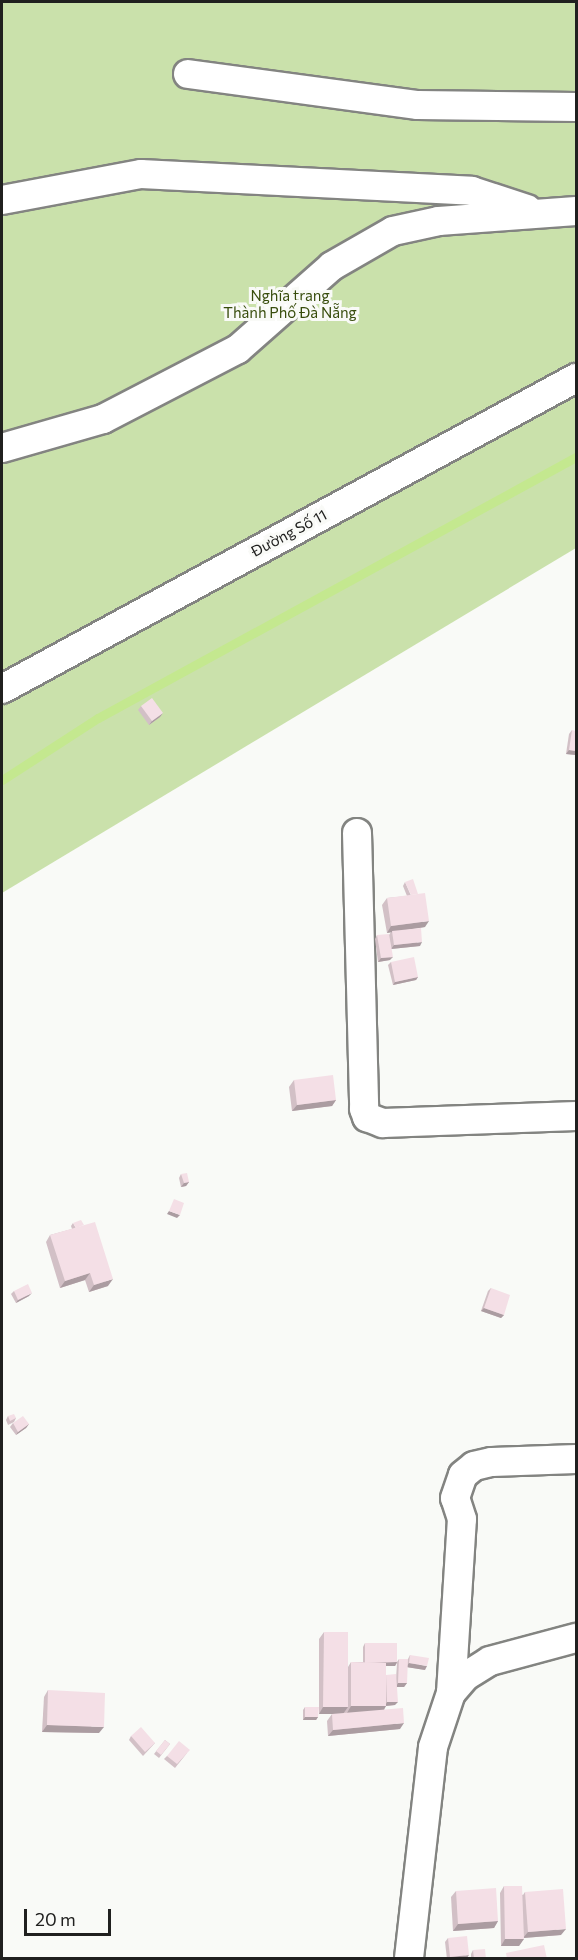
<!DOCTYPE html>
<html>
<head>
<meta charset="utf-8">
<style>
	body { margin:0 }
	#map { position:relative; width:578px; height:1960px; overflow:hidden; background:#f9faf7; font-family:Commissioner,sans-serif }
	div>[style] { position:absolute }
	.green>* { inset:0; background:#cae1ab }
	.stream>* { height:9px; margin:-4.5px; padding:0 4.5px; transform-origin:4.5px; border-radius:4.5px; background:#c4e88f }
	.roads { filter:drop-shadow(2px 0 #838481) drop-shadow(-2px 0 #838481) drop-shadow(0 2px #838481) drop-shadow(0 -2px #838481) }
	.minor>* { height:28px; margin:-14px; padding:0 14px; transform-origin:14px; border-radius:14px; background:#fff }
	.wall>* { inset:0; background:#d2c0c6 }
	.shaded-wall>* { inset:0; background:#ab9ca1 }
	.building>* { inset:0; background:#f4dfe6 }
	span { translate:-50% -50%; white-space:nowrap; text-align:center; line-height:1.15; -webkit-text-stroke:6px #f9faf7; paint-order:stroke }
	.park-label { font-size:15px; color:#374c0b }
	.street-label { font-size:15px; color:#20201f }
	.frame { position:absolute; inset:0; border:3px solid #20201f; pointer-events:none }
	.scale { position:absolute; left:24px; top:1909px; width:87px; height:27px; box-sizing:border-box; border:3px solid #20201f; border-top:0; padding-left:8px; font-size:18px; line-height:21px; white-space:nowrap; color:#20201f; -webkit-text-stroke:4px #f9faf7; paint-order:stroke }
</style>
</head>
<body>
<div id="map">
	<div class="green">
		<i style="clip-path:polygon(2px 2px,576px 2px,576px 548px,2px 893px)"></i>
	</div>
	<div class="stream">
		<i style="left:2px;top:780px;width:114px;rotate:-32.9deg"></i>
		<i style="left:98px;top:718px;width:545px;rotate:-28.64deg"></i>
	</div>
	<div class="roads">
		<div class="minor">
			<i style="left:188px;top:74px;width:232px;rotate:7.7deg"></i>
			<i style="left:418px;top:105px;width:158px;rotate:0.7deg"></i>
			<i style="left:2px;top:200px;width:141px;rotate:-10.6deg"></i>
			<i style="left:141px;top:174px;width:331px;rotate:2.9deg"></i>
			<i style="left:472px;top:191px;width:58px;rotate:18.1deg"></i>
			<i style="left:2px;top:448px;width:105px;rotate:-16deg"></i>
			<i style="left:103px;top:419px;width:152px;rotate:-27.4deg"></i>
			<i style="left:238px;top:349px;width:125px;rotate:-41.4deg"></i>
			<i style="left:332px;top:266px;width:70px;rotate:-29.8deg"></i>
			<i style="left:393px;top:231px;width:47px;rotate:-12.3deg"></i>
			<i style="left:439px;top:221px;width:137px;rotate:-4.2deg"></i>
			<i style="left:2px;top:689px;width:653px;rotate:-28.45deg"></i>
			<i style="left:357px;top:833px;width:276px;rotate:88.5deg"></i>
			<i style="left:364px;top:1109px;width:9px;rotate:69deg"></i>
			<i style="left:367px;top:1117px;width:17px;rotate:21deg"></i>
			<i style="left:383px;top:1123px;width:193px;rotate:-2.1deg"></i>
			<i style="left:451px;top:1693px;width:174px;rotate:-86.4deg"></i>
			<i style="left:462px;top:1519px;width:22px;rotate:-108deg"></i>
			<i style="left:455px;top:1498px;width:24px;rotate:-71deg"></i>
			<i style="left:463px;top:1475px;width:14px;rotate:-39deg"></i>
			<i style="left:474px;top:1466px;width:18px;rotate:-13deg"></i>
			<i style="left:492px;top:1462px;width:84px;rotate:-2deg"></i>
			<i style="left:409px;top:1958px;width:212px;rotate:-83.5deg"></i>
			<i style="left:433px;top:1747px;width:57px;rotate:-71.6deg"></i>
			<i style="left:451px;top:1693px;width:23px;rotate:-49deg"></i>
			<i style="left:466px;top:1676px;width:28px;rotate:-32deg"></i>
			<i style="left:490px;top:1661px;width:89px;rotate:-15deg"></i>
		</div>
	</div>
	<div class="wall">
		<i style="clip-path:polygon(141px 706px,160px 717px,149px 725px,138px 710px)"></i>
		<i style="clip-path:polygon(572px 730px,576px 755px,566px 754px,569px 734px)"></i>
		<i style="clip-path:polygon(405px 882px,425px 927px,407px 930px,420px 946px,391px 949px,390px 960px,378px 962px,375px 939px,377px 935px,389px 935px,391px 932px,387px 933px,382px 905px,387px 898px,407px 896px,403px 886px)"></i>
		<i style="clip-path:polygon(391px 962px,418px 977px,416px 980px,393px 985px,388px 965px)"></i>
		<i style="clip-path:polygon(294px 1080px,336px 1100px,332px 1106px,292px 1111px,289px 1087px)"></i>
		<i style="clip-path:polygon(181px 1174px,189px 1182px,186px 1186px,181px 1187px,179px 1178px)"></i>
		<i style="clip-path:polygon(73px 1223px,108px 1286px,89px 1292px,85px 1280px,60px 1288px,46px 1242px,50px 1235px,72px 1229px,71px 1226px)"></i>
		<i style="clip-path:polygon(491px 1288px,504px 1315px,501px 1318px,481px 1311px,488px 1291px)"></i>
		<i style="clip-path:polygon(14px 1291px,29px 1296px,16px 1303px,11px 1294px)"></i>
		<i style="clip-path:polygon(8px 1416px,16px 1418px,14px 1422px,8px 1425px,6px 1420px)"></i>
		<i style="clip-path:polygon(13px 1423px,29px 1424px,26px 1428px,16px 1435px,10px 1427px)"></i>
		<i style="clip-path:polygon(evenodd,324px 1632px,348px 1667px,351px 1662px,363px 1662px,363px 1647px,365px 1643px,397px 1662px,399px 1659px,408px 1659px,410px 1655px,425px 1670px,407px 1667px,407px 1683px,404px 1687px,397px 1687px,395px 1705px,386px 1706px,384px 1709px,400px 1729px,328px 1736px,327px 1721px,332px 1714px,334px 1714px,319px 1714px,319px 1639px,324px 1632px,397px 1663px,396px 1679px,386px 1675px,386px 1666px,395px 1666px,397px 1663px)"></i>
		<i style="clip-path:polygon(48px 1690px,99px 1733px,42px 1732px,44px 1697px)"></i>
		<i style="clip-path:polygon(305px 1707px,318px 1717px,316px 1720px,303px 1720px,303px 1710px)"></i>
		<i style="clip-path:polygon(131px 1736px,155px 1743px,143px 1756px,129px 1740px)"></i>
		<i style="clip-path:polygon(165px 1740px,170px 1744px,159px 1758px,154px 1754px)"></i>
		<i style="clip-path:polygon(187px 1753px,175px 1768px,164px 1759px,167px 1756px)"></i>
		<i style="clip-path:polygon(504px 1886px,523px 1895px,525px 1892px,561px 1935px,524px 1938px,519px 1946px,501px 1946px,500px 1893px)"></i>
		<i style="clip-path:polygon(456px 1891px,498px 1921px,494px 1928px,453px 1931px,451px 1897px)"></i>
		<i style="clip-path:polygon(448px 1938px,467px 1958px,447px 1959px,445px 1942px)"></i>
		<i style="clip-path:polygon(473px 1950px,486px 1959px,471px 1959px,471px 1954px)"></i>
	</div>
	<div class="shaded-wall">
		<i style="clip-path:polygon(163px 713px,160px 717px,149px 725px,152px 721px)"></i>
		<i style="clip-path:polygon(569px 750px,576px 751px,576px 755px,566px 754px)"></i>
		<i style="clip-path:polygon(429px 921px,425px 927px,387px 933px,391px 926px)"></i>
		<i style="clip-path:polygon(422px 942px,420px 946px,391px 949px,394px 945px)"></i>
		<i style="clip-path:polygon(393px 957px,390px 960px,378px 962px,381px 958px)"></i>
		<i style="clip-path:polygon(418px 977px,416px 980px,393px 985px,395px 982px)"></i>
		<i style="clip-path:polygon(336px 1100px,332px 1106px,292px 1111px,297px 1105px)"></i>
		<i style="clip-path:polygon(189px 1182px,186px 1186px,181px 1187px,184px 1183px)"></i>
		<i style="clip-path:polygon(169px 1211px,180px 1215px,177px 1218px,167px 1214px)"></i>
		<i style="clip-path:polygon(90px 1273px,85px 1280px,60px 1288px,65px 1281px)"></i>
		<i style="clip-path:polygon(113px 1279px,108px 1286px,89px 1292px,94px 1285px)"></i>
		<i style="clip-path:polygon(32px 1293px,29px 1296px,16px 1303px,18px 1300px)"></i>
		<i style="clip-path:polygon(484px 1308px,504px 1315px,501px 1318px,481px 1311px)"></i>
		<i style="clip-path:polygon(29px 1424px,26px 1428px,16px 1435px,18px 1432px)"></i>
		<i style="clip-path:polygon(397px 1662px,395px 1666px,363px 1666px,365px 1663px)"></i>
		<i style="clip-path:polygon(409px 1663px,427px 1666px,425px 1670px,406px 1667px)"></i>
		<i style="clip-path:polygon(398px 1683px,407px 1683px,404px 1687px,396px 1687px)"></i>
		<i style="clip-path:polygon(387px 1702px,398px 1702px,395px 1705px,385px 1706px)"></i>
		<i style="clip-path:polygon(351px 1706px,386px 1706px,382px 1713px,347px 1713px)"></i>
		<i style="clip-path:polygon(323px 1707px,348px 1707px,343px 1714px,319px 1714px)"></i>
		<i style="clip-path:polygon(305px 1717px,318px 1717px,316px 1720px,303px 1720px)"></i>
		<i style="clip-path:polygon(404px 1723px,400px 1729px,328px 1736px,333px 1730px)"></i>
		<i style="clip-path:polygon(47px 1725px,104px 1727px,99px 1733px,42px 1732px)"></i>
		<i style="clip-path:polygon(498px 1921px,494px 1928px,453px 1931px,458px 1924px)"></i>
		<i style="clip-path:polygon(566px 1929px,561px 1935px,523px 1938px,528px 1932px)"></i>
		<i style="clip-path:polygon(505px 1939px,524px 1939px,519px 1946px,501px 1946px)"></i>
		<i style="clip-path:polygon(469px 1955px,467px 1958px,449px 1959px,450px 1957px)"></i>
	</div>
	<div class="building">
		<i style="clip-path:polygon(152px 698px,163px 713px,152px 721px,141px 706px)"></i>
		<i style="clip-path:polygon(572px 730px,576px 731px,576px 751px,569px 750px)"></i>
		<i style="clip-path:polygon(413px 879px,418px 894px,411px 895px,405px 882px)"></i>
		<i style="clip-path:polygon(425px 893px,429px 921px,391px 926px,387px 898px)"></i>
		<i style="clip-path:polygon(421px 928px,422px 942px,394px 945px,392px 931px)"></i>
		<i style="clip-path:polygon(389px 934px,393px 957px,381px 958px,377px 935px)"></i>
		<i style="clip-path:polygon(414px 957px,418px 977px,395px 982px,391px 962px)"></i>
		<i style="clip-path:polygon(333px 1075px,336px 1100px,297px 1105px,294px 1080px)"></i>
		<i style="clip-path:polygon(187px 1173px,189px 1182px,184px 1183px,181px 1174px)"></i>
		<i style="clip-path:polygon(174px 1199px,184px 1203px,180px 1215px,169px 1211px)"></i>
		<i style="clip-path:polygon(81px 1220px,84px 1225px,76px 1228px,73px 1223px)"></i>
		<i style="clip-path:polygon(95px 1222px,113px 1279px,94px 1285px,90px 1273px,65px 1281px,50px 1235px)"></i>
		<i style="clip-path:polygon(28px 1284px,32px 1293px,18px 1300px,14px 1291px)"></i>
		<i style="clip-path:polygon(491px 1288px,510px 1295px,504px 1315px,484px 1308px)"></i>
		<i style="clip-path:polygon(14px 1414px,16px 1418px,10px 1421px,8px 1416px)"></i>
		<i style="clip-path:polygon(23px 1416px,29px 1424px,18px 1432px,13px 1423px)"></i>
		<i style="clip-path:polygon(324px 1632px,348px 1632px,348px 1707px,323px 1707px)"></i>
		<i style="clip-path:polygon(365px 1643px,397px 1643px,397px 1662px,365px 1663px)"></i>
		<i style="clip-path:polygon(410px 1655px,429px 1658px,427px 1666px,409px 1663px)"></i>
		<i style="clip-path:polygon(399px 1659px,408px 1659px,407px 1683px,398px 1683px)"></i>
		<i style="clip-path:polygon(351px 1662px,386px 1663px,386px 1706px,351px 1706px)"></i>
		<i style="clip-path:polygon(396px 1674px,398px 1702px,387px 1702px,386px 1675px)"></i>
		<i style="clip-path:polygon(48px 1690px,105px 1693px,104px 1727px,47px 1725px)"></i>
		<i style="clip-path:polygon(305px 1707px,319px 1707px,318px 1717px,305px 1717px)"></i>
		<i style="clip-path:polygon(403px 1708px,404px 1723px,333px 1730px,332px 1714px)"></i>
		<i style="clip-path:polygon(141px 1727px,155px 1743px,145px 1752px,131px 1736px)"></i>
		<i style="clip-path:polygon(165px 1740px,170px 1744px,161px 1755px,156px 1751px)"></i>
		<i style="clip-path:polygon(179px 1741px,190px 1750px,177px 1764px,167px 1756px)"></i>
		<i style="clip-path:polygon(504px 1886px,522px 1886px,524px 1939px,505px 1939px)"></i>
		<i style="clip-path:polygon(496px 1888px,498px 1921px,458px 1924px,456px 1891px)"></i>
		<i style="clip-path:polygon(563px 1889px,566px 1929px,528px 1932px,525px 1892px)"></i>
		<i style="clip-path:polygon(467px 1936px,469px 1955px,450px 1957px,448px 1938px)"></i>
		<i style="clip-path:polygon(544px 1945px,547px 1959px,507px 1959px,506px 1953px)"></i>
		<i style="clip-path:polygon(485px 1949px,486px 1959px,474px 1959px,473px 1950px)"></i>
	</div>
	<div class="park-label">
		<span style="left:290px;top:304px">Nghĩa trang<br>Thành Phố Đà Nẵng</span>
	</div>
	<div class="street-label">
		<span style="left:289px;top:533px;rotate:-28deg">Đường Số 11</span>
	</div>
	<div class="frame"></div>
	<div class="scale">20 m</div>
</div>
</body>
</html>
